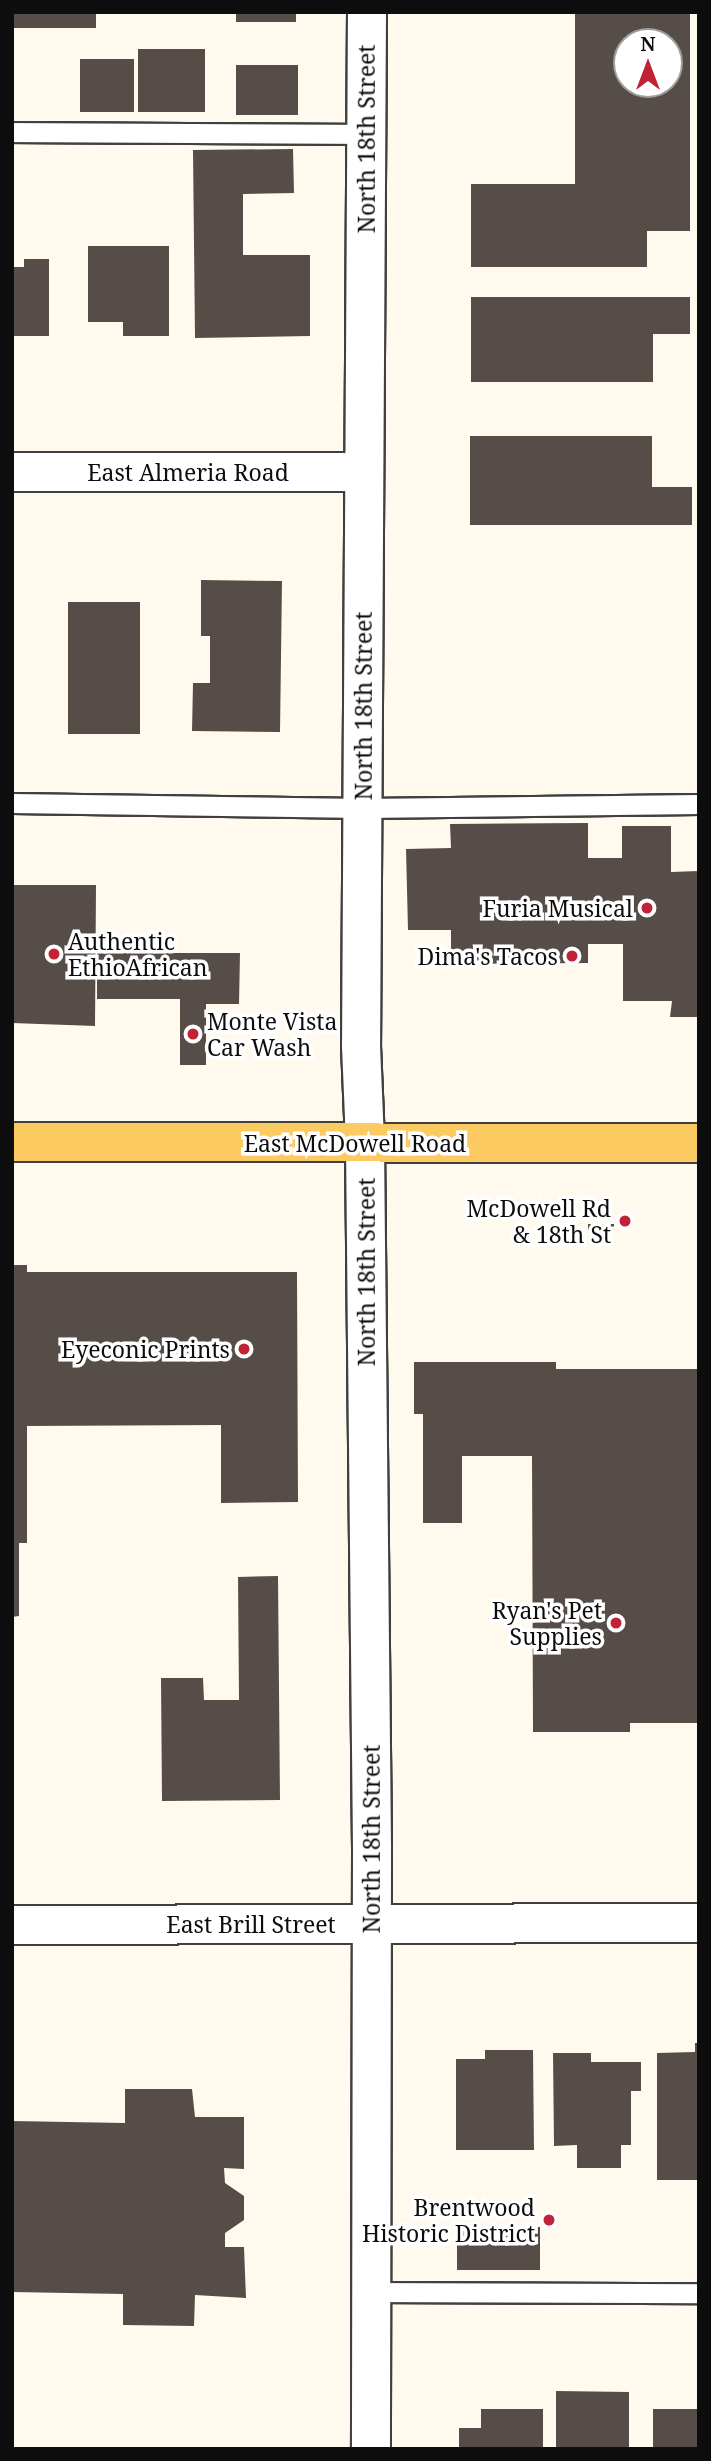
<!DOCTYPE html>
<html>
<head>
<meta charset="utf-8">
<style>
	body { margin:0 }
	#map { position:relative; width:711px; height:2461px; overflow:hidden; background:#fffaed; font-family:"Noto Serif",serif }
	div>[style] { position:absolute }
	.building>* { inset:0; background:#564d49 }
	.roads { filter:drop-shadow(2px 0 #404040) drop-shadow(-2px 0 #404040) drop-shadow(0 2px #404040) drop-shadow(0 -2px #404040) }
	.lane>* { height:19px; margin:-9.5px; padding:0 9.5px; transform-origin:9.5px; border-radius:9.5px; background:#fff }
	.street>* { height:38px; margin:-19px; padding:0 19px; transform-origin:19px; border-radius:19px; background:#fff }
	.primary>* { height:38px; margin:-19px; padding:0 19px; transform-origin:19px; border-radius:19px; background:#fbca61 }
	.dots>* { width:19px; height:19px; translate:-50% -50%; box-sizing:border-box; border:4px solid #fff; border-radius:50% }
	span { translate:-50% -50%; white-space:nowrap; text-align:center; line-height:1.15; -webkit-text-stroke:7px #fff; paint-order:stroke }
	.street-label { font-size:23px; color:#0d0d0d }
	.poi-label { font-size:23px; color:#0d0d0d }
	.right { translate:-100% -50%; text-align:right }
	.left { translate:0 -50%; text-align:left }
	.frame { position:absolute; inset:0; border:14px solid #0d0d0d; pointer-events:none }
	.north { position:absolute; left:613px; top:28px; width:70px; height:70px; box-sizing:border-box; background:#fff; border:2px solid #9e9e9e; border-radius:50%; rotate:0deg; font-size:19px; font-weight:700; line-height:28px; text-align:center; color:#0d0d0d }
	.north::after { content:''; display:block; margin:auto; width:24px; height:32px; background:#c02236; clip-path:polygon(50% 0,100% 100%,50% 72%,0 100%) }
</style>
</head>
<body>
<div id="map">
	<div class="building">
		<i style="clip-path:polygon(12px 12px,96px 12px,96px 28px,12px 28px)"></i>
		<i style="clip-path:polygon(236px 12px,296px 12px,296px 22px,236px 22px)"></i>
		<i style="clip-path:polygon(evenodd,575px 12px,690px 12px,690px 231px,647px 231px,647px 267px,471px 267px,471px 184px,575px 184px,575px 12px,627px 42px,669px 42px,669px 84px,627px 84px,627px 42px)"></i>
		<i style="clip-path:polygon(138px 49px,205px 49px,205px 112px,138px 112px)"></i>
		<i style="clip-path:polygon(80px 59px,134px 59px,134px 112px,80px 112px)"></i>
		<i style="clip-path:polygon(236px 65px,298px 65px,298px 115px,236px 115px)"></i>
		<i style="clip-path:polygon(293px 149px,294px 193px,243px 194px,243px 255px,310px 255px,310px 336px,195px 338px,193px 150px)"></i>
		<i style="clip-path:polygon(88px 246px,169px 246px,169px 336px,123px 336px,123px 322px,88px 322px)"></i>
		<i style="clip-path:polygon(24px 259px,49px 259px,49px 336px,12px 336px,12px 267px,24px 267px)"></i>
		<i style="clip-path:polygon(471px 297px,690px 297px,690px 334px,653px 334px,653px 382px,471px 382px)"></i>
		<i style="clip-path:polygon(470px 436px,652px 436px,652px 487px,692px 487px,692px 525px,470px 525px)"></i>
		<i style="clip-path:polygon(201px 580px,282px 581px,280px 732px,192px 731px,193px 683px,210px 683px,210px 636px,201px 636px)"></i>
		<i style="clip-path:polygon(68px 602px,140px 602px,140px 734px,68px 734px)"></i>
		<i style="clip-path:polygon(588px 823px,588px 858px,622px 858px,622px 826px,671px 826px,671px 872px,699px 871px,699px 1017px,670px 1017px,672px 1001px,623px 1001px,623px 944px,588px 944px,588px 963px,451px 964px,451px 930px,408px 930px,406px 849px,451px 848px,450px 824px)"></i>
		<i style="clip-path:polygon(12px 885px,96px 885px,95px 1026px,12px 1023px)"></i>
		<i style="clip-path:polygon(97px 953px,240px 953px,239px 1004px,206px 1004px,206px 1065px,180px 1065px,180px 999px,97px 999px)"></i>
		<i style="clip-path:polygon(588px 1224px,614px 1224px,614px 1230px,588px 1230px)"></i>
		<i style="clip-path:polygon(12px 1265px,27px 1265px,27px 1272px,297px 1272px,298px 1502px,221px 1503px,221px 1425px,27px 1426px,27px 1543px,19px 1543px,19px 1616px,12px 1617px)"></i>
		<i style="clip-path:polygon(414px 1362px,556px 1362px,556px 1369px,699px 1369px,699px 1723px,630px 1723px,630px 1732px,533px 1732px,532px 1456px,462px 1456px,462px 1523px,423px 1523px,423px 1414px,414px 1414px)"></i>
		<i style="clip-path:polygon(278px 1576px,280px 1800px,162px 1801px,161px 1678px,203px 1678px,204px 1700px,239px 1700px,238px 1577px)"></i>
		<i style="clip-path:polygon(695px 2043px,699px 2043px,699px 2180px,657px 2180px,657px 2053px,695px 2052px)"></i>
		<i style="clip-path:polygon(485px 2050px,533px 2050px,534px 2150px,456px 2150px,456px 2059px,485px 2059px)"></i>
		<i style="clip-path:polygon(553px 2053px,591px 2053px,591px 2062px,641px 2062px,641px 2091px,631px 2091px,631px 2145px,621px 2145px,621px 2168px,577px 2168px,577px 2145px,554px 2146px)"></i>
		<i style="clip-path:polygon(125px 2089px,192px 2089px,195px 2117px,244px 2117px,244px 2169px,224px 2168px,225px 2183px,244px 2196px,244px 2220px,225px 2233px,225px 2247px,244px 2247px,246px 2298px,195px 2295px,194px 2326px,123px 2325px,123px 2294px,12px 2292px,12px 2121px,125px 2123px)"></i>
		<i style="clip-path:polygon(457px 2227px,540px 2227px,540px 2270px,457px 2270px)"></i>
		<i style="clip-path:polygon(556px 2391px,629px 2392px,629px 2449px,556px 2449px)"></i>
		<i style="clip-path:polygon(481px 2409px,543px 2409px,543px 2449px,459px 2449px,459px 2428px,481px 2428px)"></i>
		<i style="clip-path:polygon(653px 2409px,699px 2409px,699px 2449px,653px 2449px)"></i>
	</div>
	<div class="roads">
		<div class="lane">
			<i style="left:12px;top:132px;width:353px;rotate:0.3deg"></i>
			<i style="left:12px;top:803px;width:351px;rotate:0.8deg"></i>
			<i style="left:363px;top:808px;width:336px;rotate:-0.7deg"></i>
			<i style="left:372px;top:2292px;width:327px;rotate:0.2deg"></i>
		</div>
		<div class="street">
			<i style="left:367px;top:12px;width:1034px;rotate:90.33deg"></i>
			<i style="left:361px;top:1046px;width:97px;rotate:87.6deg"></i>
			<i style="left:365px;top:1143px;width:707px;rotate:89.43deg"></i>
			<i style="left:372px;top:1850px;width:599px;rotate:90.1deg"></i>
			<i style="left:12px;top:472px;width:352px"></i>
			<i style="left:12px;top:1925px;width:687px;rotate:-0.17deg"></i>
		</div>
		<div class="primary">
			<i style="left:12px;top:1142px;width:687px;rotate:0.08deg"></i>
		</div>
	</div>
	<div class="dots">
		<i style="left:647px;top:908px;background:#c02236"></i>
		<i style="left:54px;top:954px;background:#c02236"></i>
		<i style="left:572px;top:956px;background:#c02236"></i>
		<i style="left:193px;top:1034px;background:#c02236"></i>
		<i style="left:625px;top:1221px;background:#c02236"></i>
		<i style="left:244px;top:1349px;background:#c02236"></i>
		<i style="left:616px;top:1623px;background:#c02236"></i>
		<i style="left:549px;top:2220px;background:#c02236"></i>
	</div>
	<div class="street-label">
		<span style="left:366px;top:139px;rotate:-90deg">North 18th Street</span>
		<span style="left:188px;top:472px">East Almeria Road</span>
		<span style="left:363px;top:706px;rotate:-90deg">North 18th Street</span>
		<span style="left:355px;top:1143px">East McDowell Road</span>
		<span style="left:366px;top:1272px;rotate:-90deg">North 18th Street</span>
		<span style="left:371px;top:1839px;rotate:-90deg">North 18th Street</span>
		<span style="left:251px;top:1924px">East Brill Street</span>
	</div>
	<div class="poi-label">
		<span class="right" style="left:633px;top:908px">Furia Musical</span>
		<span class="left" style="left:68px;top:954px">Authentic<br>EthioAfrican</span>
		<span class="right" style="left:558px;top:956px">Dima's Tacos</span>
		<span class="left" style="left:207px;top:1034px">Monte Vista<br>Car Wash</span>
		<span class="right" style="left:611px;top:1221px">McDowell Rd<br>&amp; 18th St</span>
		<span class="right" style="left:230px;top:1349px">Eyeconic Prints</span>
		<span class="right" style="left:602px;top:1623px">Ryan's Pet<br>Supplies</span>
		<span class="right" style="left:535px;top:2220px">Brentwood<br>Historic District</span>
	</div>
	<div class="frame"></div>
	<div class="north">N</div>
</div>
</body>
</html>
